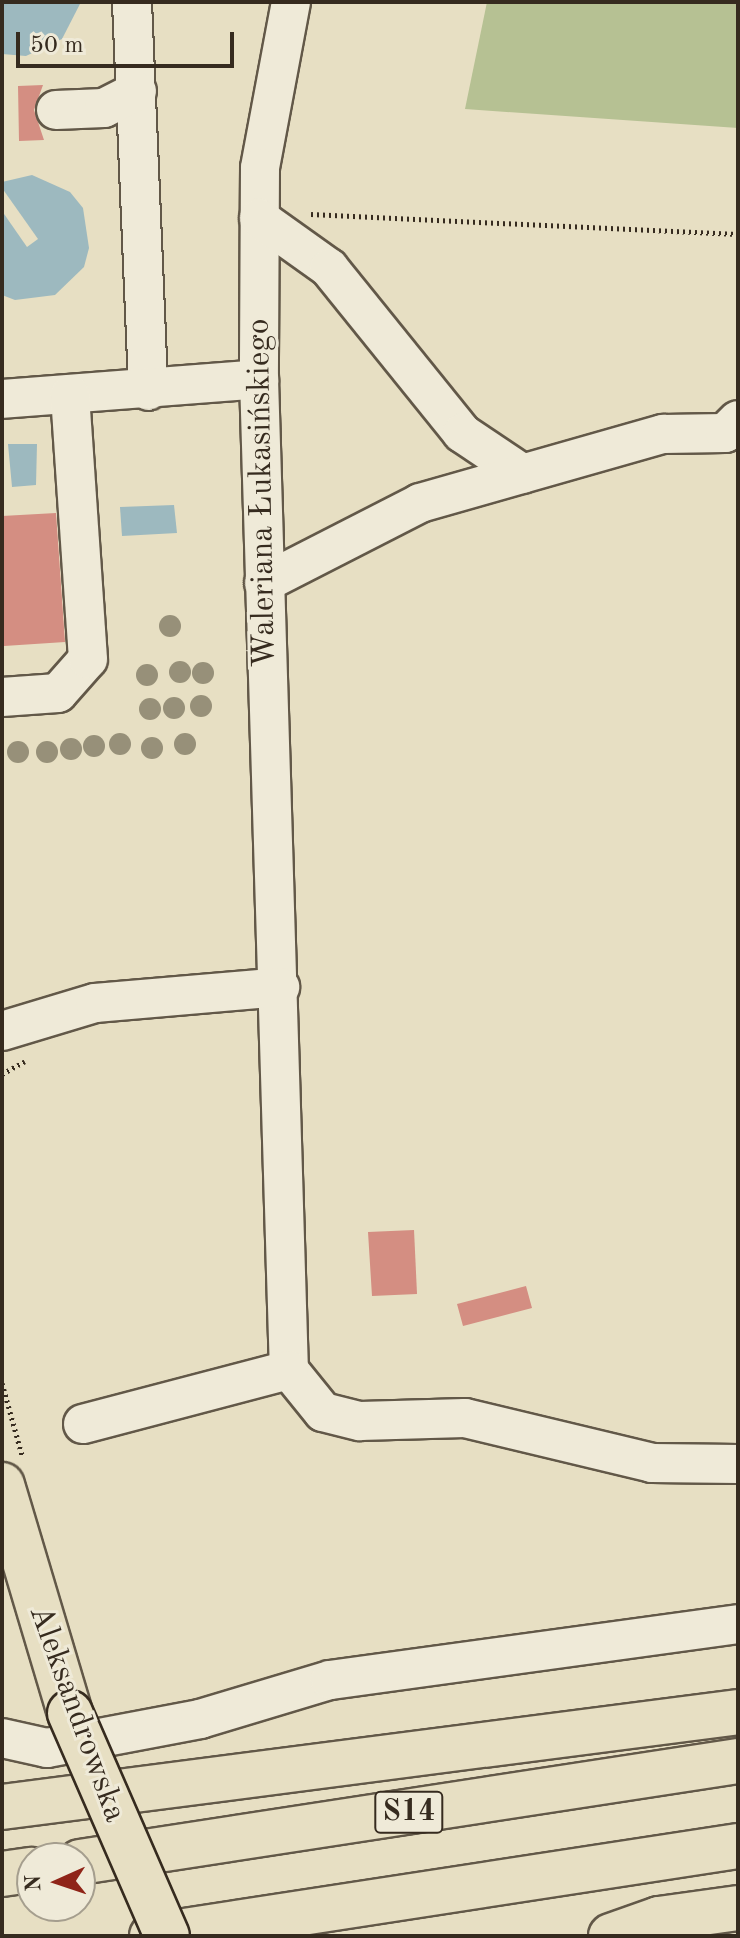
<!DOCTYPE html>
<html>
<head>
<meta charset="utf-8">
<style>
	body { margin:0 }
	#map { position:relative; width:740px; height:1938px; overflow:hidden; background:#e7dfc3; font-family:"Old Standard TT",serif }
	div>[style] { position:absolute }
	.green>* { inset:0; background:#b6c193 }
	.water>* { inset:0; background:#9db9bf }
	.pier>* { inset:0; background:#e7dfc3 }
	.building>* { inset:0; background:#d48e82 }
	.path>* { height:5px; margin-top:-2.5px; transform-origin:0; background:repeating-linear-gradient(90deg,#362b1f 0 2px,transparent 0 6px) }
	.roads { filter:drop-shadow(2px 0 #625848) drop-shadow(-2px 0 #625848) drop-shadow(0 2px #625848) drop-shadow(0 -2px #625848) }
	.minor>* { height:38px; margin:-19px; padding:0 19px; transform-origin:19px; border-radius:19px; background:#efead8 }
	.major>* { height:44px; margin:-22px; padding:0 22px; transform-origin:22px; border-radius:22px; background:#e7dfc3 }
	.highway>* { height:44px; margin:-22px; padding:0 22px; transform-origin:22px; border-radius:22px; background:#e7dfc3 }
	.bridges { filter:drop-shadow(2px 0 #362b1f) drop-shadow(-2px 0 #362b1f) drop-shadow(0 2px #362b1f) drop-shadow(0 -2px #362b1f) }
	.major-bridge>* { height:44px; margin:-22px; padding:0 22px; transform-origin:22px; border-radius:22px; background:#e7dfc3 }
	.trees>* { width:22px; height:22px; margin:-11px; border-radius:50%; background:#979079 }
	span { translate:-50% -50%; white-space:nowrap; text-align:center; line-height:1.15; -webkit-text-stroke:6px #efead8; paint-order:stroke }
	.shield-label span { padding:2px 6px; background:#efead8; border:2px solid; border-radius:6px; -webkit-text-stroke-width:0 }
	.shield-label { font-size:30px; color:#362b1f; font-weight:700 }
	.street-label { font-size:32px; color:#362b1f }
	.frame { position:absolute; inset:0; border:4px solid #362b1f; pointer-events:none }
	.north { position:absolute; left:16px; top:1842px; width:80px; height:80px; box-sizing:border-box; background:#efead8; border:2px solid #a59e8e; border-radius:50%; rotate:267deg; font-size:22px; font-weight:700; line-height:32px; text-align:center; color:#362b1f }
	.north::after { content:''; display:block; margin:auto; width:28px; height:36px; background:#8f2418; clip-path:polygon(50% 0,100% 100%,50% 72%,0 100%) }
	.scale { position:absolute; left:16px; top:32px; width:218px; height:36px; box-sizing:border-box; border:4px solid #362b1f; border-top:0; padding-left:10px; font-size:24px; line-height:28px; white-space:nowrap; color:#362b1f; -webkit-text-stroke:6px #efead8; paint-order:stroke }
</style>
</head>
<body>
<div id="map">
	<div class="green">
		<i style="clip-path:polygon(487px 2px,738px 2px,738px 128px,465px 109px)"></i>
	</div>
	<div class="water">
		<i style="clip-path:polygon(2px 2px,81px 2px,62px 39px,26px 56px,2px 54px)"></i>
		<i style="clip-path:polygon(32px 175px,70px 192px,83px 208px,89px 248px,84px 267px,55px 295px,15px 300px,2px 295px,2px 182px)"></i>
		<i style="clip-path:polygon(8px 444px,37px 444px,36px 485px,12px 487px)"></i>
		<i style="clip-path:polygon(174px 505px,177px 533px,122px 536px,120px 507px)"></i>
	</div>
	<div class="pier">
		<i style="clip-path:polygon(2px 188px,38px 239px,27px 247px,2px 211px)"></i>
	</div>
	<div class="building">
		<i style="clip-path:polygon(43px 85px,34px 110px,44px 140px,19px 141px,18px 86px)"></i>
		<i style="clip-path:polygon(56px 513px,65px 642px,4px 646px,2px 516px)"></i>
		<i style="clip-path:polygon(414px 1230px,417px 1294px,372px 1296px,368px 1232px)"></i>
		<i style="clip-path:polygon(526px 1286px,532px 1308px,463px 1326px,457px 1304px)"></i>
	</div>
	<div class="path">
		<i style="left:311px;top:214px;width:427px;rotate:2.7deg"></i>
		<i style="left:2px;top:1074px;width:26px;rotate:-29deg"></i>
		<i style="left:2px;top:1383px;width:75px;rotate:74.5deg"></i>
	</div>
	<div class="roads">
		<div class="minor">
			<i style="left:132px;top:2px;width:389px;rotate:87.6deg"></i>
			<i style="left:291px;top:2px;width:169px;rotate:100.6deg"></i>
			<i style="left:260px;top:168px;width:211px;rotate:90.3deg"></i>
			<i style="left:259px;top:379px;width:991px;rotate:88.27deg"></i>
			<i style="left:289px;top:1370px;width:54px;rotate:51deg"></i>
			<i style="left:323px;top:1412px;width:38px;rotate:14deg"></i>
			<i style="left:360px;top:1421px;width:105px;rotate:-1.6deg"></i>
			<i style="left:465px;top:1418px;width:192px;rotate:13.5deg"></i>
			<i style="left:652px;top:1463px;width:86px;rotate:0.7deg"></i>
			<i style="left:56px;top:110px;width:48px;rotate:-2.4deg"></i>
			<i style="left:104px;top:108px;width:37px;rotate:-27deg"></i>
			<i style="left:259px;top:218px;width:86px;rotate:35.5deg"></i>
			<i style="left:329px;top:268px;width:212px;rotate:51.1deg"></i>
			<i style="left:462px;top:433px;width:73px;rotate:33.9deg"></i>
			<i style="left:2px;top:399px;width:258px;rotate:-4.4deg"></i>
			<i style="left:264px;top:583px;width:175px;rotate:-27.1deg"></i>
			<i style="left:420px;top:503px;width:253px;rotate:-15.9deg"></i>
			<i style="left:663px;top:434px;width:62px;rotate:-0.9deg"></i>
			<i style="left:725px;top:433px;width:18px;rotate:-45deg"></i>
			<i style="left:2px;top:697px;width:56px;rotate:-4.1deg"></i>
			<i style="left:58px;top:693px;width:45px;rotate:-48.6deg"></i>
			<i style="left:88px;top:659px;width:265px;rotate:-93.9deg"></i>
			<i style="left:2px;top:1031px;width:97px;rotate:-16.8deg"></i>
			<i style="left:95px;top:1003px;width:186px;rotate:-4.9deg"></i>
			<i style="left:83px;top:1424px;width:213px;rotate:-14.7deg"></i>
			<i style="left:2px;top:1738px;width:46px;rotate:12.5deg"></i>
			<i style="left:47px;top:1748px;width:156px;rotate:-10.7deg"></i>
			<i style="left:200px;top:1719px;width:136px;rotate:-16.7deg"></i>
			<i style="left:330px;top:1680px;width:412px;rotate:-7.8deg"></i>
		</div>
		<div class="major">
			<i style="left:2px;top:1485px;width:238px;rotate:73.4deg"></i>
		</div>
		<div class="highway">
			<i style="left:2px;top:1807px;width:742px;rotate:-7.35deg"></i>
			<i style="left:80px;top:1862px;width:666px;rotate:-8.73deg"></i>
			<i style="left:2px;top:1874px;width:30px;rotate:-8deg"></i>
			<i style="left:152px;top:1936px;width:593px;rotate:-8.73deg"></i>
			<i style="left:611px;top:1936px;width:51px;rotate:-19.5deg"></i>
			<i style="left:659px;top:1919px;width:80px;rotate:-7.9deg"></i>
		</div>
	</div>
	<div class="bridges">
		<div class="major-bridge">
			<i style="left:70px;top:1713px;width:243px;rotate:66.5deg"></i>
		</div>
	</div>
	<div class="trees">
		<i style="left:170px;top:626px"></i>
		<i style="left:180px;top:672px"></i>
		<i style="left:203px;top:673px"></i>
		<i style="left:147px;top:675px"></i>
		<i style="left:201px;top:706px"></i>
		<i style="left:174px;top:708px"></i>
		<i style="left:150px;top:709px"></i>
		<i style="left:120px;top:744px"></i>
		<i style="left:185px;top:744px"></i>
		<i style="left:94px;top:746px"></i>
		<i style="left:152px;top:748px"></i>
		<i style="left:71px;top:749px"></i>
		<i style="left:18px;top:752px"></i>
		<i style="left:47px;top:752px"></i>
	</div>
	<div class="shield-label">
		<span style="left:409px;top:1812px">S14</span>
	</div>
	<div class="street-label">
		<span style="left:263px;top:493px;rotate:-91deg">Waleriana Łukasińskiego</span>
		<span style="left:76px;top:1714px;rotate:70deg">Aleksandrowska</span>
	</div>
	<div class="frame"></div>
	<div class="north">N</div>
	<div class="scale">50 m</div>
</div>
</body>
</html>
